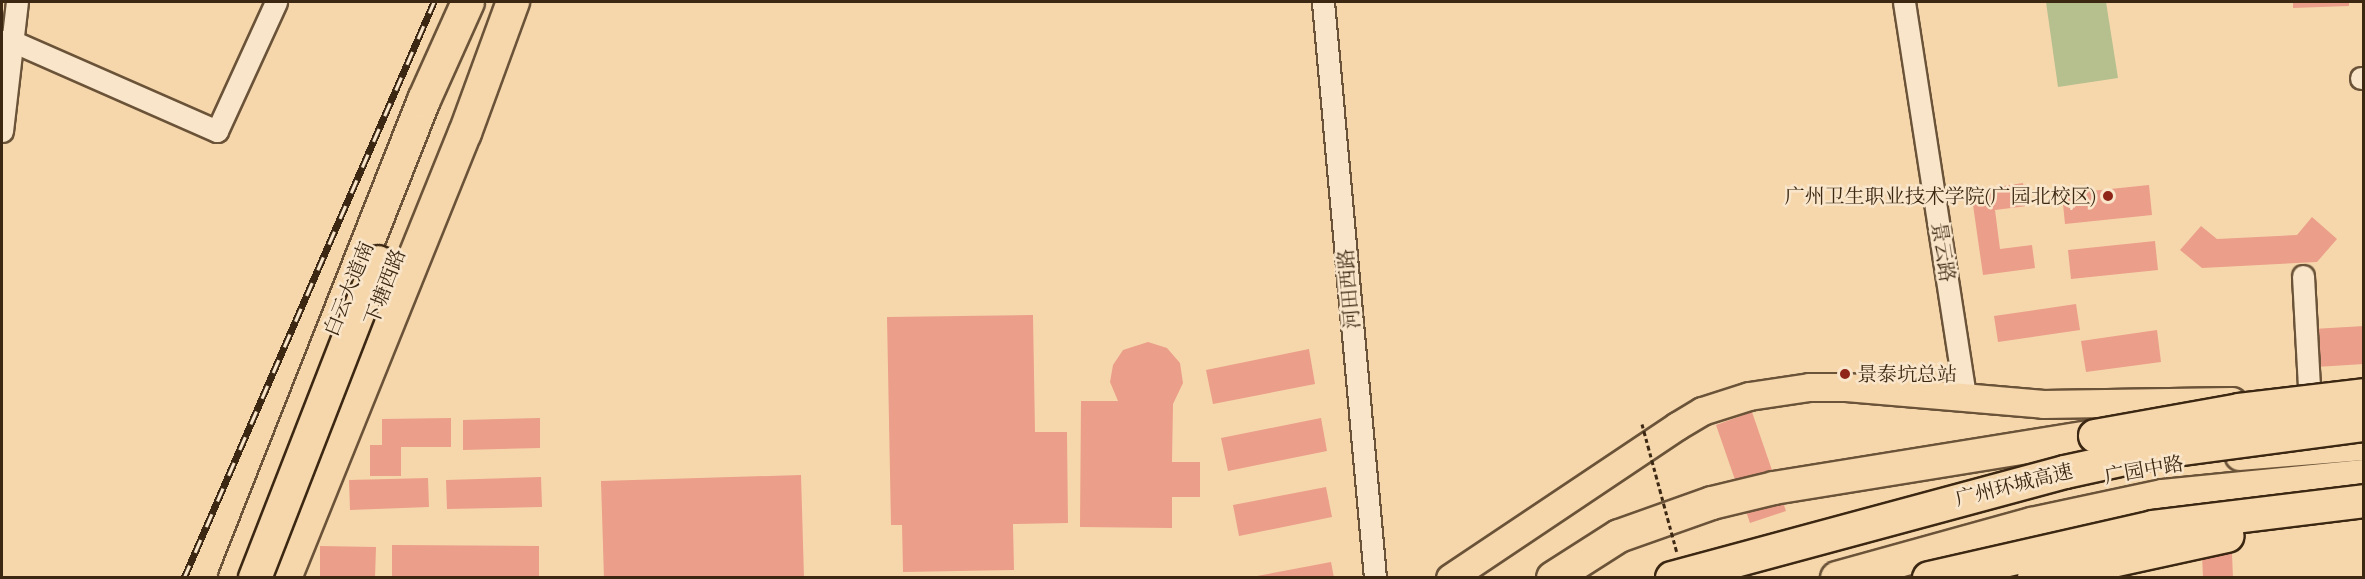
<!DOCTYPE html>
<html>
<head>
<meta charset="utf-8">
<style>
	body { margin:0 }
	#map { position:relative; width:2365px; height:579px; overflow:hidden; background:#f6d7ac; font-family:"IM FELL French Canon","Noto Serif SC",serif }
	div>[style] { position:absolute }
	.green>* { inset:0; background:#b6bf8e }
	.building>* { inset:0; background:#eb9e89 }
	.roads { filter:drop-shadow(2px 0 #6a5338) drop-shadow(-2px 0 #6a5338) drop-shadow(0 2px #6a5338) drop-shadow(0 -2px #6a5338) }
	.minor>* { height:21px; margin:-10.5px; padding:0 10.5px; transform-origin:10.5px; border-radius:10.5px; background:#f9e5c9 }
	.major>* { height:27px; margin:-13.5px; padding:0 13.5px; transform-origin:13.5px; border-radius:13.5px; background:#f6d7ac }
	.highway>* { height:32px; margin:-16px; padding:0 16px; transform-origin:16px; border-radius:16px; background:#f6d7ac }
	.rail>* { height:7px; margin-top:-3.5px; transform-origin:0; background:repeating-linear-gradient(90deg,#f9e5c9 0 14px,#3b2712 0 28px); box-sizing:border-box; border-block:2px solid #3b2712 }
	.path-bridge>* { height:3px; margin-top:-1.5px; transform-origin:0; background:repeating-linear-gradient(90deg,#3b2712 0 4.5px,transparent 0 7.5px) }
	.bridges { filter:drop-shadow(2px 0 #3b2712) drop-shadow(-2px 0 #3b2712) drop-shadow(0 2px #3b2712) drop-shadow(0 -2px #3b2712) }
	.highway-bridge>* { height:32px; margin:-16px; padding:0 16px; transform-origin:16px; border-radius:16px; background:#f6d7ac }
	.dots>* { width:16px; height:16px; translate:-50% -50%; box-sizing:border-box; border:3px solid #f9e5c9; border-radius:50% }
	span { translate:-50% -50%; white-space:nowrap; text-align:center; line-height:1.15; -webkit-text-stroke:5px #f9e5c9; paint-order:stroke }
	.poi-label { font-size:20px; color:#3b2712 }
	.right { translate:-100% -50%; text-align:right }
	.left { translate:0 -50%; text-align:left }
	.street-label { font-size:20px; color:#3b2712 }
	.frame { position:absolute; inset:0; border:3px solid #3b2712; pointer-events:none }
</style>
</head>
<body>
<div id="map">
	<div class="green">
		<i style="clip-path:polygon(2046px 2px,2106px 2px,2118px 78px,2058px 87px)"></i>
	</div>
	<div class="building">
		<i style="clip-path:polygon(2293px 2px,2349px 2px,2349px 6px,2293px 8px)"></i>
		<i style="clip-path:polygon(2023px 183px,2027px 206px,1995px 210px,2000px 249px,2032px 245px,2035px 268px,1983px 275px,1971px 191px)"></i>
		<i style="clip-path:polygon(2149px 185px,2152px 215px,2065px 224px,2062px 194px)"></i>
		<i style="clip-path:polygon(2312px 217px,2337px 239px,2317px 262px,2202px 268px,2180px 250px,2201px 226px,2217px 239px,2297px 235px)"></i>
		<i style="clip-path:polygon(2155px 241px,2158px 270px,2071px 279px,2068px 250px)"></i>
		<i style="clip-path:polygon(2076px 304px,2080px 330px,1998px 342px,1994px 316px)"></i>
		<i style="clip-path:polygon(1033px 315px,1035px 432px,1067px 432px,1068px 523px,1013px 524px,1014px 570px,903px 572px,902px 525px,891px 525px,887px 317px)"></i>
		<i style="clip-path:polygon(2364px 326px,2364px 364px,2316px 367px,2313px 329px)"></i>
		<i style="clip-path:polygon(2157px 330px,2161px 362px,2086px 372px,2081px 341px)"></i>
		<i style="clip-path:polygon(1148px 342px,1167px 348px,1180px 363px,1183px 383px,1173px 404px,1172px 462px,1200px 462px,1200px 497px,1172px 497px,1172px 528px,1080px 527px,1081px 401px,1118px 401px,1110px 382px,1113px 365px,1123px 350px)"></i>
		<i style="clip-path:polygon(1309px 349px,1315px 384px,1213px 404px,1206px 370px)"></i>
		<i style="clip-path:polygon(1752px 412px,1786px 511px,1750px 523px,1716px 425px)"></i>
		<i style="clip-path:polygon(451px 418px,451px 447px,401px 447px,401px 476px,370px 476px,370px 445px,382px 445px,382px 419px)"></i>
		<i style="clip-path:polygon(540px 418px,540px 448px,463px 450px,463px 420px)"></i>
		<i style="clip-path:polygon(1321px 418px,1327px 451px,1228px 471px,1221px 438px)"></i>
		<i style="clip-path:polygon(801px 475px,804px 578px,604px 578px,601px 481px)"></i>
		<i style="clip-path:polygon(541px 477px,542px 507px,447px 509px,446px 480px)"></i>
		<i style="clip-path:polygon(428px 478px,429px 507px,350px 510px,349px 480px)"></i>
		<i style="clip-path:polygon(1326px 487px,1332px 517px,1239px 536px,1233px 505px)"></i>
		<i style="clip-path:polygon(392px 545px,539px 546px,539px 578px,392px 578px)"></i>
		<i style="clip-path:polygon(320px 546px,376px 547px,375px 578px,320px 578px)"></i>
		<i style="clip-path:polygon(2232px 554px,2233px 578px,2203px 578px,2202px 555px)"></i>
		<i style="clip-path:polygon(1331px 562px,1334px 578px,1258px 578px,1257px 576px)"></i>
	</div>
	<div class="roads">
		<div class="minor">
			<i style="left:1323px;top:2px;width:578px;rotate:84.84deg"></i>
			<i style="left:1904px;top:2px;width:399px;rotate:81.2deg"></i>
			<i style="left:2px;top:41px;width:10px"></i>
			<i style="left:12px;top:41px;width:224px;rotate:23.7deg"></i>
			<i style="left:217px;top:131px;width:142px;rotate:-65.4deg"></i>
			<i style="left:2361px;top:78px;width:3px"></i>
			<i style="left:2px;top:131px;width:130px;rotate:-83.4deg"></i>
			<i style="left:2303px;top:276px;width:128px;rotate:86.9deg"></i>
		</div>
		<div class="major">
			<i style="left:2239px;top:456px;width:125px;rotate:-4.6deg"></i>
			<i style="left:1450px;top:578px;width:273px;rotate:-33.8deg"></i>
			<i style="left:1677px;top:426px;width:29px;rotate:-31deg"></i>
			<i style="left:1702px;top:411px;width:49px;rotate:-17.7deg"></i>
			<i style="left:1749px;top:396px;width:61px;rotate:-8.5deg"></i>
			<i style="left:1809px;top:387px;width:37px"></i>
			<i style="left:1846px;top:387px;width:198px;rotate:4.9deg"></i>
			<i style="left:2043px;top:404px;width:189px;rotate:-0.9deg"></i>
		</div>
		<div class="highway">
			<i style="left:235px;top:578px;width:514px;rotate:-68.43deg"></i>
			<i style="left:424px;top:100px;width:107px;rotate:-65.8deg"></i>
			<i style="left:285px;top:578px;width:480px;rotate:-68deg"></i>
			<i style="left:465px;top:133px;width:140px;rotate:-69.9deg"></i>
			<i style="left:1553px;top:578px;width:78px;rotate:-32.5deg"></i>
			<i style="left:1619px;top:536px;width:99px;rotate:-19.5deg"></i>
			<i style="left:1712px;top:503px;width:64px;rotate:-13.6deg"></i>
			<i style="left:1774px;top:488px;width:325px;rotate:-9.2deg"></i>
			<i style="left:1837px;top:578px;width:202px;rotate:-15.5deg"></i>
			<i style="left:2032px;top:524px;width:134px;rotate:-12.1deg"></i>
			<i style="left:2163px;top:496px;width:202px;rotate:-5.7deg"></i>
		</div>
	</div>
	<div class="rail">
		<i style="left:184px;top:578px;width:628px;rotate:-66.54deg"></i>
	</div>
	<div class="path-bridge">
		<i style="left:1642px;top:424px;width:134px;rotate:74.8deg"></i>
	</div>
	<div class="bridges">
		<div class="highway-bridge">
			<i style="left:2095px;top:436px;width:146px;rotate:-10.2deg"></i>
			<i style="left:2239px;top:410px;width:126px;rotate:-6.8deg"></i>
			<i style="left:255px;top:578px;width:339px;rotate:-68.7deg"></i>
			<i style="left:1672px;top:578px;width:407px;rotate:-15.1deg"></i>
			<i style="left:2065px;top:472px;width:90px;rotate:-12.2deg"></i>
			<i style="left:2153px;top:453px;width:213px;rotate:-7.6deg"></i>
			<i style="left:1929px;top:578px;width:230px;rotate:-12.8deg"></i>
			<i style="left:2153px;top:527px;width:213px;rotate:-7deg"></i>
			<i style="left:2034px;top:578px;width:198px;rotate:-12.3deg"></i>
		</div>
	</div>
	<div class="dots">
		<i style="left:2108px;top:196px;background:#8f2418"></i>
		<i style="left:1845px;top:374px;background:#8f2418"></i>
	</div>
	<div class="poi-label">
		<span class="right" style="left:2096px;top:196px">广州卫生职业技术学院(广园北校区)</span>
		<span class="left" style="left:1857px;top:374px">景泰坑总站</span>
	</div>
	<div class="street-label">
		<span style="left:1943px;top:252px;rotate:81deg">景云路</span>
		<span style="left:385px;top:287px;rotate:-69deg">下塘西路</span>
		<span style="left:349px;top:289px;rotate:-68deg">白云大道南</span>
		<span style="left:1349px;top:289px;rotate:-95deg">河田西路</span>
		<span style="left:2144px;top:470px;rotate:-10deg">广园中路</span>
		<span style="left:2014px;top:485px;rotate:-14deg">广州环城高速</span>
	</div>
	<div class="frame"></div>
</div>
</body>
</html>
